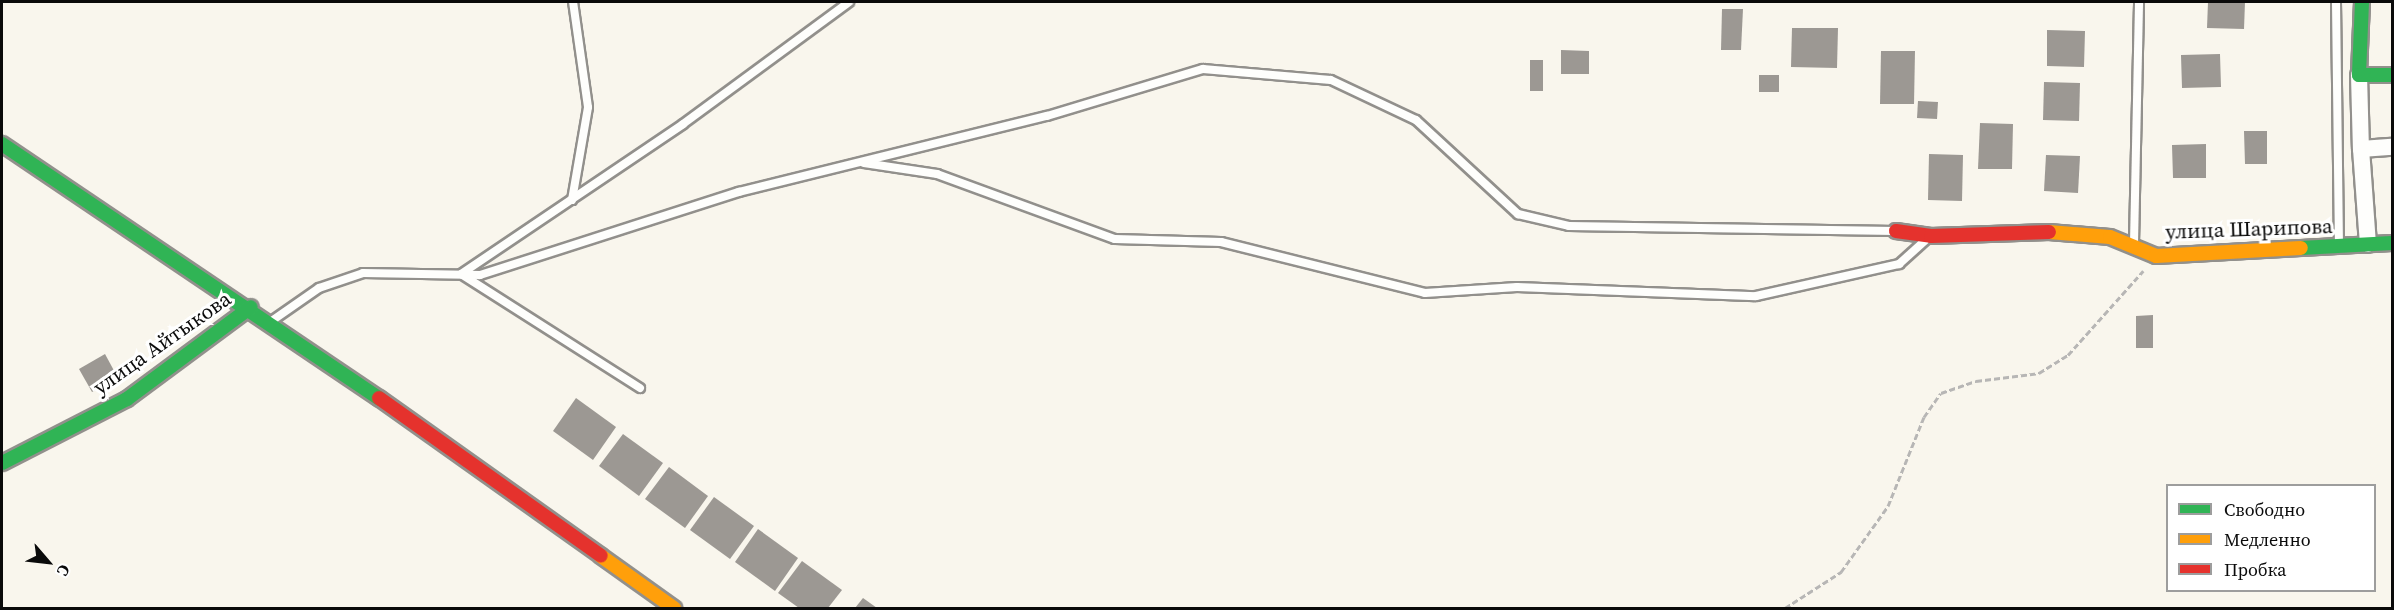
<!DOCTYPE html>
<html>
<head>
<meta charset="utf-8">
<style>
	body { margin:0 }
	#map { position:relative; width:2394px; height:610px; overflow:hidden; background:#f9f6ed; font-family:"Source Serif 4",serif }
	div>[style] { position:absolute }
	.building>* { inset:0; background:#9c9893 }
	.path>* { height:3px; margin-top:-1.5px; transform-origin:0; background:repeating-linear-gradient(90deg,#b7b6b5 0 6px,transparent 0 9px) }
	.roads { filter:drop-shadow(2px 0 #92908c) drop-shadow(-2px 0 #92908c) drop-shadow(0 2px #92908c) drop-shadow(0 -2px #92908c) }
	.lane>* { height:8px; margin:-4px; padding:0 4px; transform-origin:4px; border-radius:4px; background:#fefefc }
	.street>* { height:16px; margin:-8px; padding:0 8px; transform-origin:8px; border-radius:8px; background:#fefefc }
	.fast>* { height:14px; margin:-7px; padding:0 7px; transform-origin:7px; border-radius:7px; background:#30b455 }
	.slow>* { height:14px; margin:-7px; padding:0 7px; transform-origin:7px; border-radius:7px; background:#ff9f0a }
	.jam>* { height:14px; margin:-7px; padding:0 7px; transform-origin:7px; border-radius:7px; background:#e5322d }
	span { translate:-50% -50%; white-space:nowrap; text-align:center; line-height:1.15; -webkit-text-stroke:6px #fff; paint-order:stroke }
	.street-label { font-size:21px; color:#0a0a0a }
	.frame { position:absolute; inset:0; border:3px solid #0a0a0a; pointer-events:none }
	.legend { position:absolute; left:2166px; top:484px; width:210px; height:108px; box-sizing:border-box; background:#fff; border:2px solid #9d9d9d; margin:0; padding:8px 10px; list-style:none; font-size:18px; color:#0a0a0a }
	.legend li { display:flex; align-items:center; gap:12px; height:30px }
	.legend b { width:30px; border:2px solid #9d9d9d }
	.north { position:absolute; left:18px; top:532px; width:60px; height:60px; -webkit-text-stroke:4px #fff; paint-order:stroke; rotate:118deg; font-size:16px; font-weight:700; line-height:24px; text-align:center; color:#0a0a0a }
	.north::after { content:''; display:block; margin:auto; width:21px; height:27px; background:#0a0a0a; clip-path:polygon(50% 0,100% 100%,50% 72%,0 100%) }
</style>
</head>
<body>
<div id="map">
	<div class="building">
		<i style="clip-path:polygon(2208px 2px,2245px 2px,2244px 29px,2207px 28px)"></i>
		<i style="clip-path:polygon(1722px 9px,1743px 9px,1741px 50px,1721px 50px)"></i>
		<i style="clip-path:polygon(1792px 28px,1838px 28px,1837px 68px,1791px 67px)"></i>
		<i style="clip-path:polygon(2047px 30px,2085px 31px,2084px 67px,2047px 66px)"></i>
		<i style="clip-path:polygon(1561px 50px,1589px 51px,1589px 74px,1561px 74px)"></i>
		<i style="clip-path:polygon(1881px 51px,1915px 51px,1914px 104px,1880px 104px)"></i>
		<i style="clip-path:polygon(2220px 54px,2221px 87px,2182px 88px,2181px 55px)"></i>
		<i style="clip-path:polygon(1530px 60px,1543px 60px,1543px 91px,1530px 91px)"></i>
		<i style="clip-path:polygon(1759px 75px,1779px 75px,1779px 92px,1759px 92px)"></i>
		<i style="clip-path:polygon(2044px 82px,2080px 83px,2079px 121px,2043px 120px)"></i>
		<i style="clip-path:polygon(1918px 101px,1938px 102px,1937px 119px,1917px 118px)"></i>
		<i style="clip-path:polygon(1980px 123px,2013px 124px,2012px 169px,1978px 169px)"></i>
		<i style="clip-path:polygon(2244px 131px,2267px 131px,2267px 164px,2245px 164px)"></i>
		<i style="clip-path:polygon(2206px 144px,2206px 178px,2173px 178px,2172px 145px)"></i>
		<i style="clip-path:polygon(1929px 154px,1963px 155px,1962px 201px,1928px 200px)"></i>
		<i style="clip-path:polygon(2046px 155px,2080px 156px,2078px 193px,2044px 191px)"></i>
		<i style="clip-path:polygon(2153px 315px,2153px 348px,2136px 348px,2136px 316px)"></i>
		<i style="clip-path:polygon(105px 354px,118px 378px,92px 392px,79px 369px)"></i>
		<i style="clip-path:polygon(576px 398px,616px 427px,593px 460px,553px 431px)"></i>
		<i style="clip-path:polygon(623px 434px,663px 463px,639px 496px,599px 466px)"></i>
		<i style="clip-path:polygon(669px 467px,708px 496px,685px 528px,645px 499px)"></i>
		<i style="clip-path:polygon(714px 497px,754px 526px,730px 559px,690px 530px)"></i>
		<i style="clip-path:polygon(758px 529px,798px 558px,775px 591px,735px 562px)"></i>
		<i style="clip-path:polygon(802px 561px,842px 590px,828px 608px,799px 608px,778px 593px)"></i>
		<i style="clip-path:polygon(863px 598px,877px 608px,855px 608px)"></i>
	</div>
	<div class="path">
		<i style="left:1785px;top:608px;width:67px;rotate:-32.7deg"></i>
		<i style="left:1841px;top:572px;width:81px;rotate:-54.5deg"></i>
		<i style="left:1888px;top:506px;width:96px;rotate:-68deg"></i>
		<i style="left:1924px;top:417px;width:29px;rotate:-55deg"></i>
		<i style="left:1941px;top:393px;width:37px;rotate:-19deg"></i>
		<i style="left:1976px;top:381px;width:64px;rotate:-7.2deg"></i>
		<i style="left:2039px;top:373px;width:34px;rotate:-32deg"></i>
		<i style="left:2068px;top:355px;width:113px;rotate:-48.2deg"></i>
	</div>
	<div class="roads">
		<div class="lane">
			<i style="left:2336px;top:2px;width:243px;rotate:89.3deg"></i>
			<i style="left:864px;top:163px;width:74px;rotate:8.6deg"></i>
			<i style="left:937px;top:174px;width:189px;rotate:20.1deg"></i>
			<i style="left:1115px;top:239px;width:106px;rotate:1.6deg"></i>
			<i style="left:1221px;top:242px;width:210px;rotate:14deg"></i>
			<i style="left:1425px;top:293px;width:92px;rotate:-3.7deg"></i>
			<i style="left:1517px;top:287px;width:239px;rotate:2.2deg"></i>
			<i style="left:1756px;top:296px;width:147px;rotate:-12.6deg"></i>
			<i style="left:1899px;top:264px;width:36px;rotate:-42deg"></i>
			<i style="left:572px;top:200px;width:94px;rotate:-80.2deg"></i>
			<i style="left:588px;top:107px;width:106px;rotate:-98.1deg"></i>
			<i style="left:2134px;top:243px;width:241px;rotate:-88.8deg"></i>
			<i style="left:273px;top:320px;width:56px;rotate:-34.8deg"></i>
			<i style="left:319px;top:288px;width:46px;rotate:-18.8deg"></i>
			<i style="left:363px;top:273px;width:117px;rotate:1deg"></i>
			<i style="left:480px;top:275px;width:272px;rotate:-17.8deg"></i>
			<i style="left:739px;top:192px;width:317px;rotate:-13.9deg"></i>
			<i style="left:1047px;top:116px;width:163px;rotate:-16.8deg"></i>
			<i style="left:1203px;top:69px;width:128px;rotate:4.9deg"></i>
			<i style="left:1331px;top:80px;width:94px;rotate:25.2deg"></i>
			<i style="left:1416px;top:120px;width:139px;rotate:42.7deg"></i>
			<i style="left:1518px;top:214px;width:52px;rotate:13.2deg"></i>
			<i style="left:1569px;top:226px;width:326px;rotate:0.9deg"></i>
			<i style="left:640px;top:388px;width:212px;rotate:-147.5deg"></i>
			<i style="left:461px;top:274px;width:268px;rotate:-34deg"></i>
			<i style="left:683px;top:124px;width:206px;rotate:-36.3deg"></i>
		</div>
		<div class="street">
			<i style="left:2359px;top:75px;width:74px;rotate:88.5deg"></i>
			<i style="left:2361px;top:149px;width:31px;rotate:-4deg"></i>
			<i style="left:2361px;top:149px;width:95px;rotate:85.8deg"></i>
		</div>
		<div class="fast">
			<i style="left:2362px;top:2px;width:73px;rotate:92.4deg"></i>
			<i style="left:2359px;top:75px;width:33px"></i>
			<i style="left:2px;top:144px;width:455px;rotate:34deg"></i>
			<i style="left:2301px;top:248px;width:91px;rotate:-3.1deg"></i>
			<i style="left:2px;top:463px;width:140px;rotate:-27.1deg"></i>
			<i style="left:127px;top:399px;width:154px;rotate:-36.6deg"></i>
		</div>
		<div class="slow">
			<i style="left:2049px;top:232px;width:61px;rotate:4.7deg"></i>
			<i style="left:2110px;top:237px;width:50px;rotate:22.4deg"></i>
			<i style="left:2156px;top:256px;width:145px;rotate:-3.2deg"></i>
			<i style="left:601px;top:556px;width:90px;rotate:35.5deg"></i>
		</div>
		<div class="jam">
			<i style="left:1896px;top:231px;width:35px;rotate:8deg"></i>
			<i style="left:1931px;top:236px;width:118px;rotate:-1.9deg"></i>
			<i style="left:379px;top:398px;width:272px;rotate:35.4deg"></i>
		</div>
	</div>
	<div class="street-label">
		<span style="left:2249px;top:229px;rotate:-2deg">улица Шарипова</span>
		<span style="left:162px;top:343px;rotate:-35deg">улица Айтыкова</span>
	</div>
	<div class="frame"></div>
	<ul class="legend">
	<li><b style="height:8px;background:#30b455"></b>Свободно</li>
	<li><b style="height:8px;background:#ff9f0a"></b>Медленно</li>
	<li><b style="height:8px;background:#e5322d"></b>Пробка</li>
	</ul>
	<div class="north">С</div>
</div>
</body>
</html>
